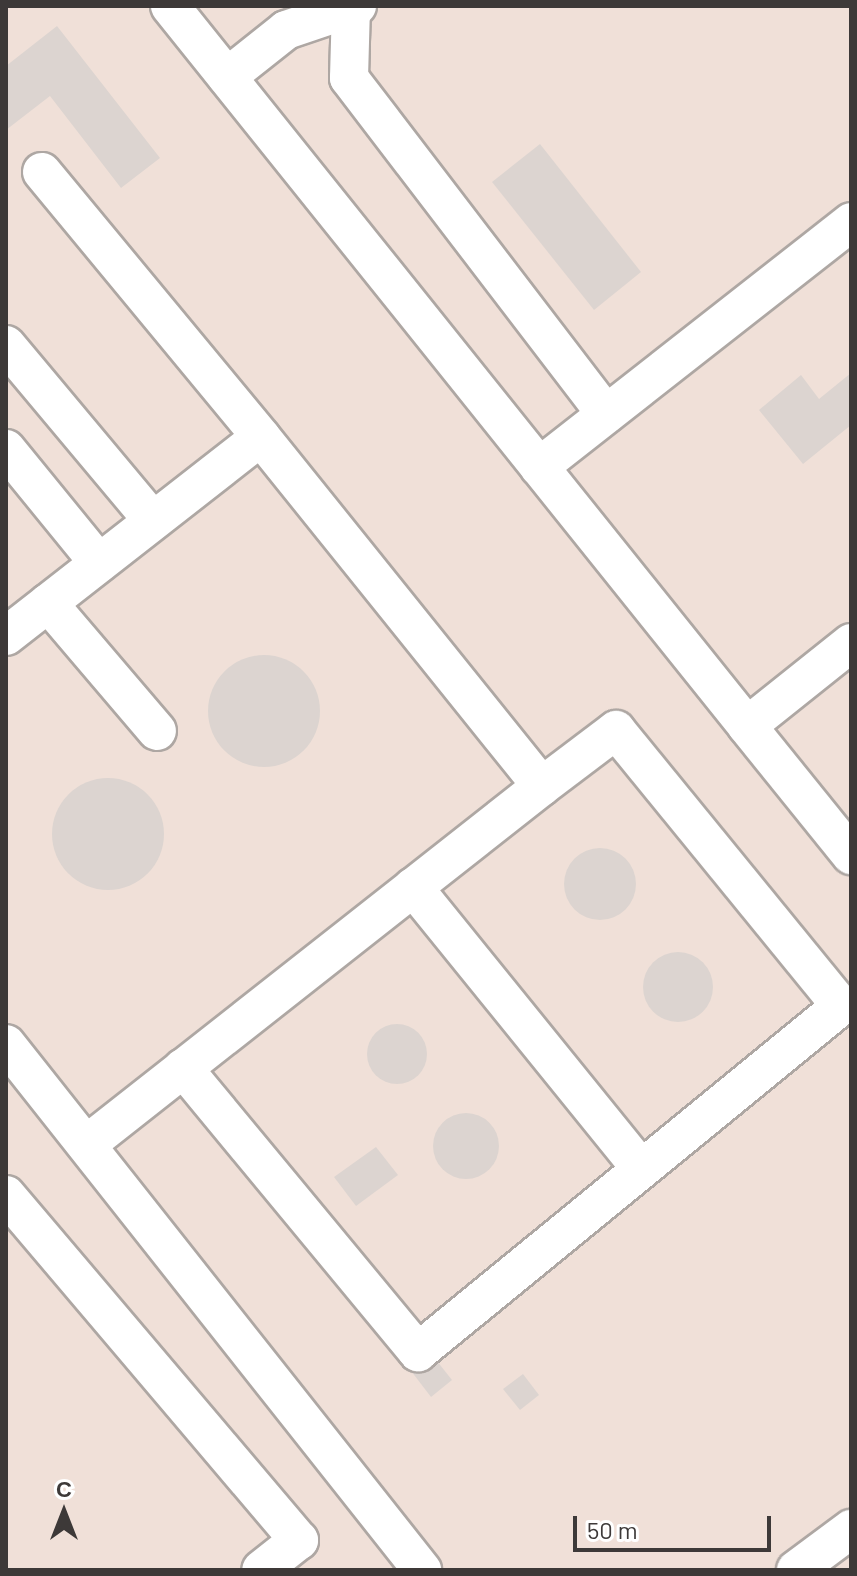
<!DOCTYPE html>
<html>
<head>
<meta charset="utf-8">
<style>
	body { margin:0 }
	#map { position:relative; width:857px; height:1576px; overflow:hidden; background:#f9f0ec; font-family:Barlow,sans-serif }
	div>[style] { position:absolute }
	.built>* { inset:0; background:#f0e0d8 }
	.building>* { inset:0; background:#dcd4d0 }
	.round { border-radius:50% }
	.roads { filter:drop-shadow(2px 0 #aea7a3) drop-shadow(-2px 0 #aea7a3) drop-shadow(0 2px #aea7a3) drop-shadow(0 -2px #aea7a3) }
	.minor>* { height:38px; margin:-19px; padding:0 19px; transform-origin:19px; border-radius:19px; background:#fff }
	span { translate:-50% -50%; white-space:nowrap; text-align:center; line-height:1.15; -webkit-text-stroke:8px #fff; paint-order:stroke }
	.frame { position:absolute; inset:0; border:8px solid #3d3938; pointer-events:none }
	.north { position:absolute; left:24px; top:1472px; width:80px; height:80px; -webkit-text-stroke:6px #fff; paint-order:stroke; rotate:0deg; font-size:22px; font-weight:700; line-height:32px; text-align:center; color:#3d3938 }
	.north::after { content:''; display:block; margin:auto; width:28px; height:36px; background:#3d3938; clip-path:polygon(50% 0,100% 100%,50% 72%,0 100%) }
	.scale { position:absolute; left:573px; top:1516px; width:198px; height:36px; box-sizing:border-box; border:4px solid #3d3938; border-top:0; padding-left:10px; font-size:24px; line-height:28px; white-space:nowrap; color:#3d3938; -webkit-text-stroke:6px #fff; paint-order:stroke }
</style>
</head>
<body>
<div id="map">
	<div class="built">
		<i style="clip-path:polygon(6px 6px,851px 6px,851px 1570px,6px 1570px)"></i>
	</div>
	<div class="building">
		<i style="clip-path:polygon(57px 26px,160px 158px,121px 188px,50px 96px,6px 130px,6px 66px)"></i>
		<i style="clip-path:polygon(540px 144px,641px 272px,594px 310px,492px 182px)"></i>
		<i style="clip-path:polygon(851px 373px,851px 425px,803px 464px,759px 410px,801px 375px,819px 399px)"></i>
		<i class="round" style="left:208px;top:655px;width:112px;height:112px"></i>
		<i class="round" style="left:52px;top:778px;width:112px;height:112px"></i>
		<i class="round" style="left:564px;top:848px;width:72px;height:72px"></i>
		<i class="round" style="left:643px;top:952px;width:70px;height:70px"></i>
		<i class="round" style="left:367px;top:1024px;width:60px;height:60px"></i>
		<i class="round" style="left:433px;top:1113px;width:66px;height:66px"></i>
		<i style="clip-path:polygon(376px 1147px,398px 1175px,356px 1206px,334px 1177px)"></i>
		<i style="clip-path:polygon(429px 1351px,452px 1380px,431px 1397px,408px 1367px)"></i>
		<i style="clip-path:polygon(523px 1374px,539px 1395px,520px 1410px,503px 1389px)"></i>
	</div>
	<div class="roads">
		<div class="minor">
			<i style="left:170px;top:6px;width:923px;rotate:51.29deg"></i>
			<i style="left:351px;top:6px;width:72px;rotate:91.6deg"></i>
			<i style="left:349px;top:78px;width:423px;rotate:52.6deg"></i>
			<i style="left:227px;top:77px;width:75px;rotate:-38.5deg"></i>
			<i style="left:286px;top:30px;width:75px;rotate:-18.7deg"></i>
			<i style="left:42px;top:172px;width:344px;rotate:50.4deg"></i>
			<i style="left:6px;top:345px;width:229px;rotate:50.1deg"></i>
			<i style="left:6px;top:449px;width:147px;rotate:50.8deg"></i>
			<i style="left:539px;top:467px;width:397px;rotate:-38.1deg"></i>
			<i style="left:48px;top:603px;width:168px;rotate:49.6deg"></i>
			<i style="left:6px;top:636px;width:323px;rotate:-38deg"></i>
			<i style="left:261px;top:437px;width:448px;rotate:51.2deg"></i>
			<i style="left:542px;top:786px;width:580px;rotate:141.79deg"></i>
			<i style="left:851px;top:643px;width:133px;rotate:141.4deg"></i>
			<i style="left:747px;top:726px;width:166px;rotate:51.1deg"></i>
			<i style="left:413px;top:887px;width:363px;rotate:51deg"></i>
			<i style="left:6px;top:1044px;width:671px;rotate:51.66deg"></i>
			<i style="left:183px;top:1068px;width:369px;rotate:50.4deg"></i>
			<i style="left:418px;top:1352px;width:546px;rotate:-39.28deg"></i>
			<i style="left:841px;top:1006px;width:356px;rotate:-129.2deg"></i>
			<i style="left:616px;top:730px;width:93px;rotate:142.9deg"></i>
			<i style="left:6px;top:1195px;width:453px;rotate:49.7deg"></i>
			<i style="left:299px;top:1540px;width:48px;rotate:141.7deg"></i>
			<i style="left:796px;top:1570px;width:69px;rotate:-36.7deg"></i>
		</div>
	</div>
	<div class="frame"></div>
	<div class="north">С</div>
	<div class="scale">50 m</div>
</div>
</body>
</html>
